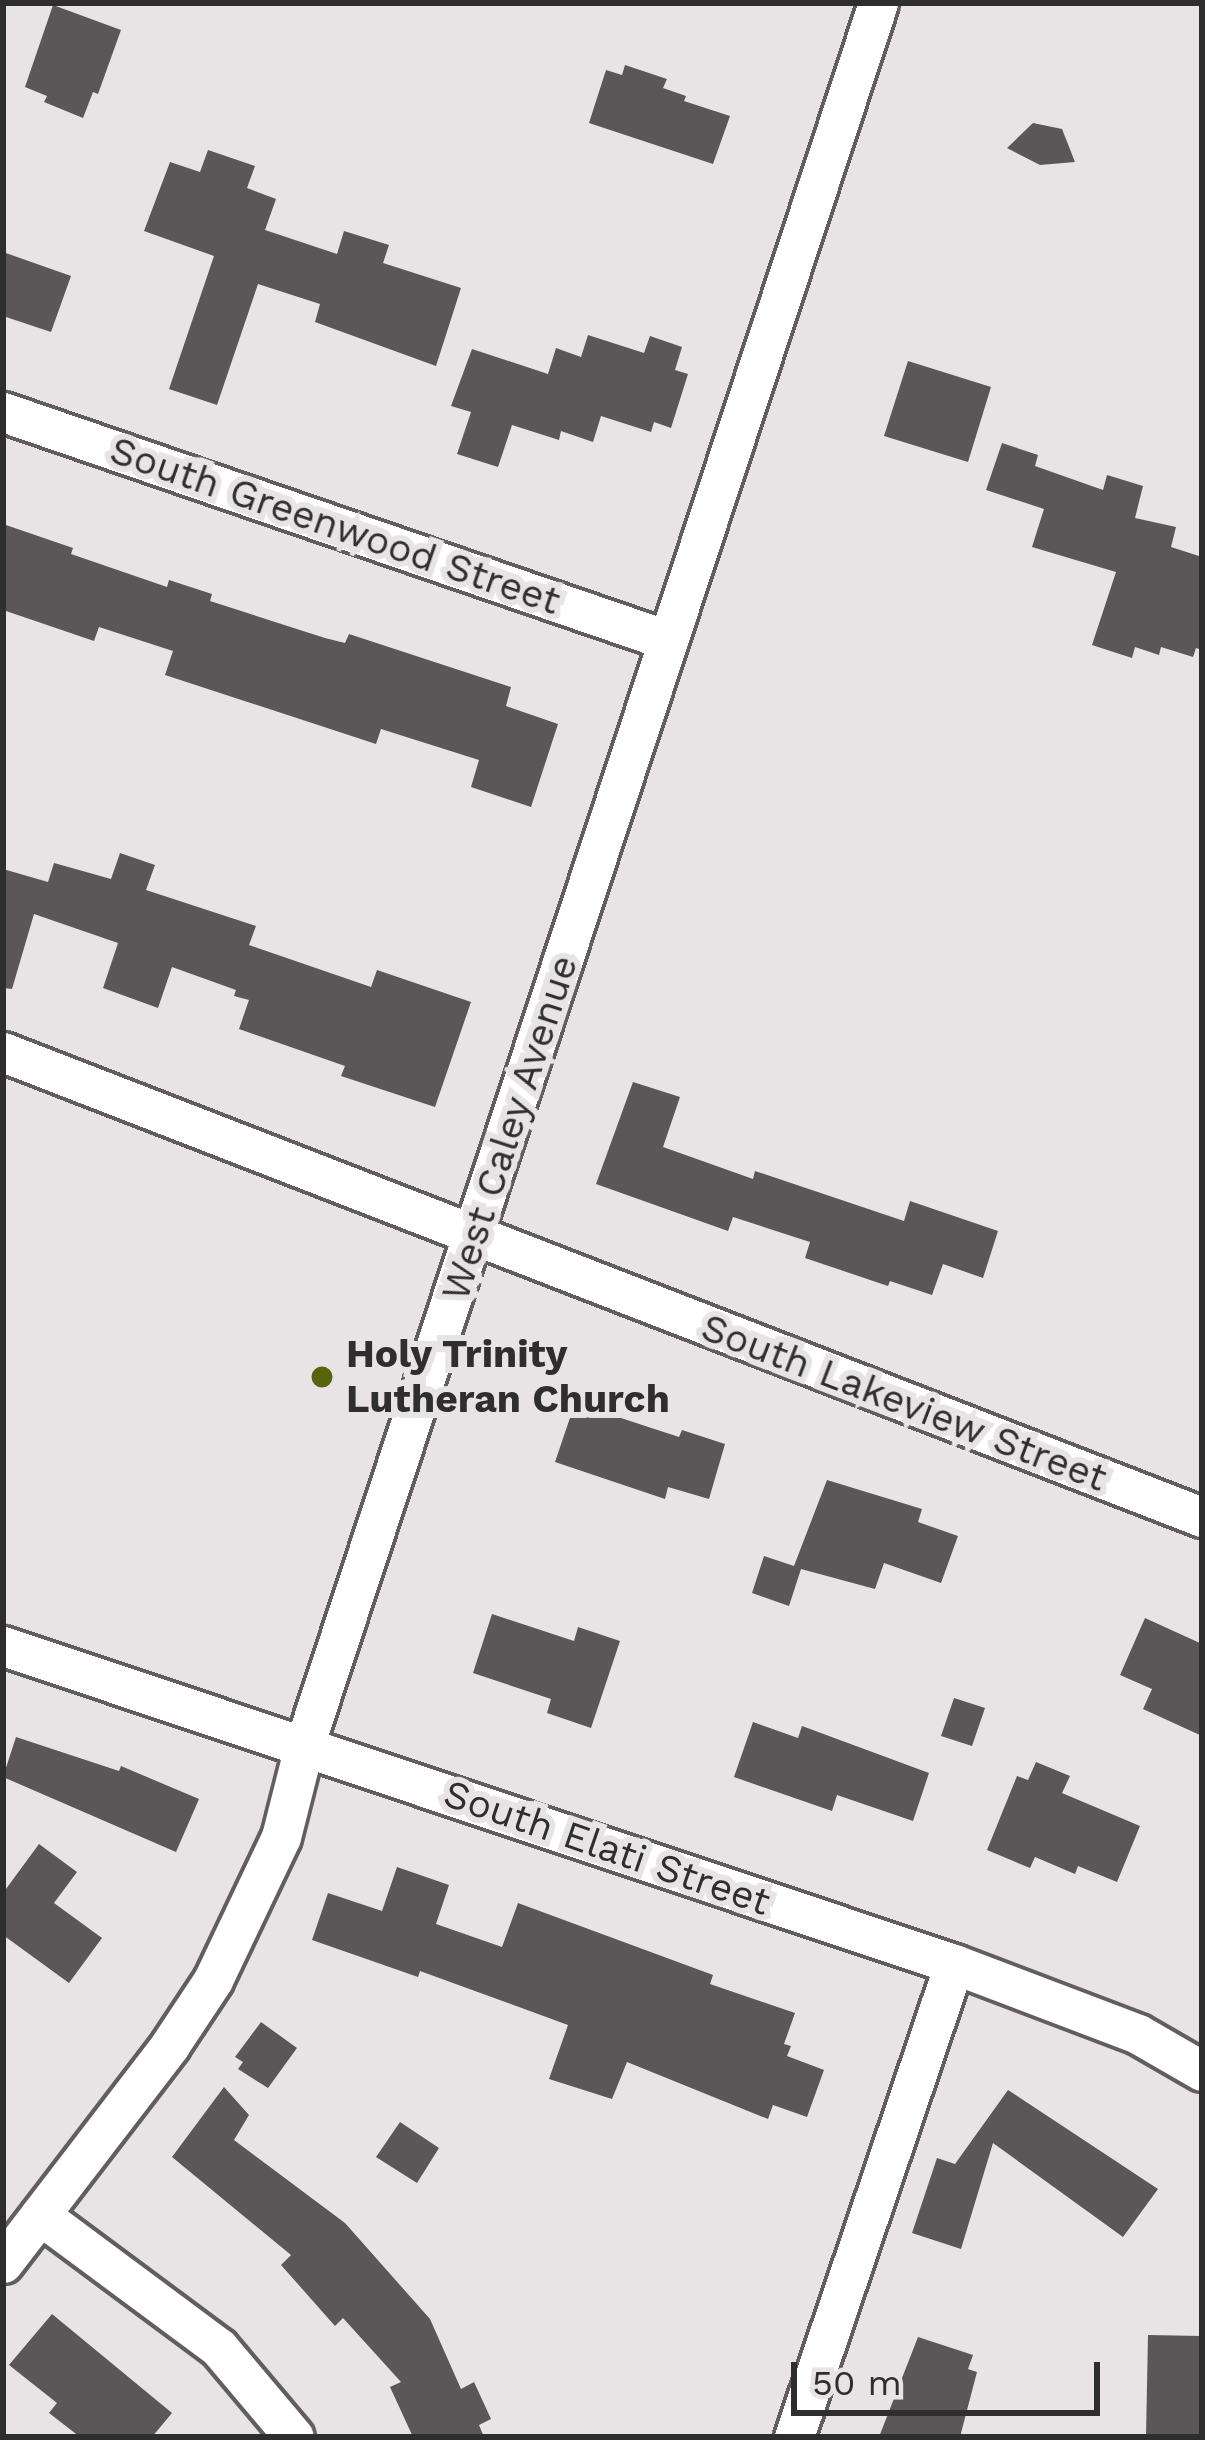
<!DOCTYPE html>
<html>
<head>
<meta charset="utf-8">
<style>
	body { margin:0 }
	#map { position:relative; width:1205px; height:2440px; overflow:hidden; background:#e8e3e5; font-family:"Work Sans",sans-serif }
	div>[style] { position:absolute }
	.building>* { inset:0; background:#5b5759 }
	.roads { filter:drop-shadow(3px 0 #625e60) drop-shadow(-3px 0 #625e60) drop-shadow(0 3px #625e60) drop-shadow(0 -3px #625e60) }
	.minor>* { height:39px; margin:-19.5px; padding:0 19.5px; transform-origin:19.5px; border-radius:19.5px; background:#fff }
	.dots>* { width:33px; height:33px; translate:-50% -50%; box-sizing:border-box; border:6px solid #e8e3e5; border-radius:50% }
	span { translate:-50% -50%; white-space:nowrap; text-align:center; line-height:1.15; -webkit-text-stroke:12px #e8e3e5; paint-order:stroke }
	.street-label { font-size:39px; color:#2f2e2e }
	.poi-label { font-size:39px; color:#2f2e2e; font-weight:700 }
	.left { translate:0 -50%; text-align:left }
	.frame { position:absolute; inset:0; border:6px solid #2f2e2e; pointer-events:none }
	.scale { position:absolute; left:791px; top:2362px; width:309px; height:54px; box-sizing:border-box; border:6px solid #2f2e2e; border-top:0; padding-left:15px; font-size:36px; line-height:42px; white-space:nowrap; color:#2f2e2e; -webkit-text-stroke:9px #e8e3e5; paint-order:stroke }
</style>
</head>
<body>
<div id="map">
	<div class="building">
		<i style="clip-path:polygon(53px 5px,121px 30px,98px 94px,93px 92px,83px 118px,44px 102px,47px 96px,25px 87px)"></i>
		<i style="clip-path:polygon(625px 65px,667px 79px,663px 88px,686px 96px,684px 101px,730px 116px,713px 164px,589px 123px,606px 70px,622px 75px)"></i>
		<i style="clip-path:polygon(1033px 123px,1062px 129px,1075px 162px,1040px 165px,1007px 148px)"></i>
		<i style="clip-path:polygon(208px 150px,255px 166px,247px 188px,276px 199px,265px 230px,337px 254px,344px 231px,389px 245px,383px 263px,461px 288px,436px 366px,315px 322px,320px 304px,258px 284px,217px 405px,169px 389px,214px 256px,144px 231px,170px 162px,200px 172px)"></i>
		<i style="clip-path:polygon(3px 252px,71px 276px,51px 332px,3px 316px)"></i>
		<i style="clip-path:polygon(588px 335px,644px 353px,650px 336px,682px 347px,675px 370px,688px 374px,671px 428px,654px 422px,651px 432px,601px 416px,593px 442px,561px 431px,559px 440px,512px 425px,498px 467px,457px 454px,471px 412px,451px 406px,472px 349px,548px 374px,556px 348px,581px 357px)"></i>
		<i style="clip-path:polygon(908px 361px,991px 387px,968px 462px,884px 436px)"></i>
		<i style="clip-path:polygon(1002px 443px,1038px 455px,1035px 466px,1103px 490px,1107px 475px,1143px 486px,1135px 518px,1176px 527px,1171px 547px,1202px 557px,1202px 650px,1196px 648px,1193px 657px,1161px 647px,1159px 655px,1135px 647px,1132px 658px,1092px 645px,1116px 572px,1032px 547px,1044px 509px,986px 490px)"></i>
		<i style="clip-path:polygon(3px 524px,73px 548px,71px 554px,167px 587px,169px 580px,212px 594px,210px 601px,325px 638px,345px 643px,349px 634px,511px 687px,506px 706px,558px 724px,531px 807px,471px 787px,479px 760px,381px 729px,376px 744px,165px 675px,173px 651px,99px 627px,94px 641px,3px 610px)"></i>
		<i style="clip-path:polygon(120px 853px,155px 865px,146px 890px,256px 926px,249px 945px,371px 987px,377px 970px,471px 1002px,435px 1107px,341px 1076px,345px 1066px,239px 1029px,249px 1000px,234px 996px,236px 990px,172px 967px,158px 1008px,103px 988px,118px 943px,34px 914px,12px 989px,3px 988px,3px 869px,48px 882px,54px 863px,111px 879px)"></i>
		<i style="clip-path:polygon(633px 1082px,680px 1097px,663px 1147px,753px 1179px,755px 1171px,904px 1221px,910px 1201px,998px 1231px,983px 1278px,943px 1264px,932px 1295px,890px 1281px,888px 1286px,805px 1258px,810px 1242px,733px 1217px,728px 1231px,596px 1184px)"></i>
		<i style="clip-path:polygon(575px 1403px,679px 1437px,682px 1430px,725px 1444px,709px 1499px,668px 1487px,665px 1499px,555px 1462px)"></i>
		<i style="clip-path:polygon(827px 1480px,922px 1509px,918px 1522px,958px 1536px,941px 1583px,884px 1563px,875px 1589px,801px 1569px,789px 1606px,752px 1593px,764px 1556px,794px 1566px)"></i>
		<i style="clip-path:polygon(492px 1614px,574px 1641px,578px 1627px,620px 1641px,591px 1728px,547px 1713px,551px 1699px,473px 1673px)"></i>
		<i style="clip-path:polygon(1145px 1618px,1202px 1644px,1202px 1736px,1143px 1709px,1152px 1689px,1120px 1675px)"></i>
		<i style="clip-path:polygon(954px 1698px,985px 1708px,972px 1746px,941px 1736px)"></i>
		<i style="clip-path:polygon(753px 1722px,798px 1738px,802px 1726px,929px 1773px,913px 1821px,837px 1795px,832px 1811px,734px 1777px)"></i>
		<i style="clip-path:polygon(16px 1737px,119px 1771px,121px 1766px,199px 1799px,176px 1852px,3px 1777px)"></i>
		<i style="clip-path:polygon(1036px 1762px,1070px 1776px,1062px 1793px,1140px 1826px,1117px 1882px,1078px 1866px,1075px 1874px,1035px 1857px,1030px 1868px,987px 1850px,1017px 1776px,1028px 1780px)"></i>
		<i style="clip-path:polygon(39px 1844px,77px 1872px,54px 1903px,102px 1938px,69px 1983px,3px 1935px,3px 1893px)"></i>
		<i style="clip-path:polygon(397px 1867px,449px 1885px,436px 1924px,502px 1947px,518px 1903px,713px 1975px,710px 1984px,795px 2013px,784px 2044px,791px 2046px,787px 2056px,824px 2070px,807px 2117px,773px 2105px,768px 2119px,627px 2062px,612px 2099px,549px 2079px,568px 2025px,420px 1971px,418px 1977px,312px 1940px,328px 1893px,382px 1911px)"></i>
		<i style="clip-path:polygon(261px 2022px,297px 2048px,268px 2088px,238px 2069px,243px 2062px,235px 2057px)"></i>
		<i style="clip-path:polygon(224px 2087px,249px 2115px,234px 2140px,345px 2223px,430px 2319px,461px 2389px,474px 2382px,491px 2419px,479px 2425px,484px 2437px,413px 2437px,390px 2387px,401px 2382px,343px 2318px,335px 2326px,281px 2265px,291px 2255px,172px 2157px)"></i>
		<i style="clip-path:polygon(1008px 2090px,1158px 2189px,1123px 2237px,993px 2143px,961px 2249px,912px 2233px,937px 2158px,955px 2164px)"></i>
		<i style="clip-path:polygon(400px 2122px,439px 2148px,417px 2183px,376px 2157px)"></i>
		<i style="clip-path:polygon(52px 2314px,172px 2413px,152px 2437px,80px 2437px,49px 2413px,57px 2403px,9px 2365px)"></i>
		<i style="clip-path:polygon(1148px 2335px,1202px 2336px,1202px 2437px,1146px 2437px)"></i>
		<i style="clip-path:polygon(918px 2337px,973px 2355px,968px 2369px,977px 2372px,960px 2437px,879px 2437px)"></i>
	</div>
	<div class="roads">
		<div class="minor">
			<i style="left:3px;top:412px;width:702px;rotate:18.95deg"></i>
			<i style="left:3px;top:1052px;width:1286px;rotate:21.2deg"></i>
			<i style="left:3px;top:1646px;width:1003px;rotate:18.49deg"></i>
			<i style="left:954px;top:1964px;width:197px;rotate:20.8deg"></i>
			<i style="left:1138px;top:2034px;width:74px;rotate:30deg"></i>
			<i style="left:40px;top:2215px;width:223px;rotate:36.6deg"></i>
			<i style="left:219px;top:2348px;width:116px;rotate:49.9deg"></i>
			<i style="left:3px;top:2263px;width:275px;rotate:-52.5deg"></i>
			<i style="left:170px;top:2045px;width:78px;rotate:-56.5deg"></i>
			<i style="left:213px;top:1980px;width:158px;rotate:-64.6deg"></i>
			<i style="left:281px;top:1837px;width:94px;rotate:-75.8deg"></i>
			<i style="left:304px;top:1746px;width:1835px;rotate:-71.77deg"></i>
			<i style="left:794px;top:2437px;width:499px;rotate:-71.3deg"></i>
		</div>
	</div>
	<div class="dots">
		<i style="left:322px;top:1377px;background:#56650b"></i>
	</div>
	<div class="street-label">
		<span style="left:335px;top:526px;rotate:19deg">South Greenwood Street</span>
		<span style="left:510px;top:1128px;rotate:-72deg">West Caley Avenue</span>
		<span style="left:904px;top:1403px;rotate:21deg">South Lakeview Street</span>
		<span style="left:607px;top:1848px;rotate:19deg">South Elati Street</span>
	</div>
	<div class="poi-label">
		<span class="left" style="left:346px;top:1377px">Holy Trinity<br>Lutheran Church</span>
	</div>
	<div class="frame"></div>
	<div class="scale">50 m</div>
</div>
</body>
</html>
